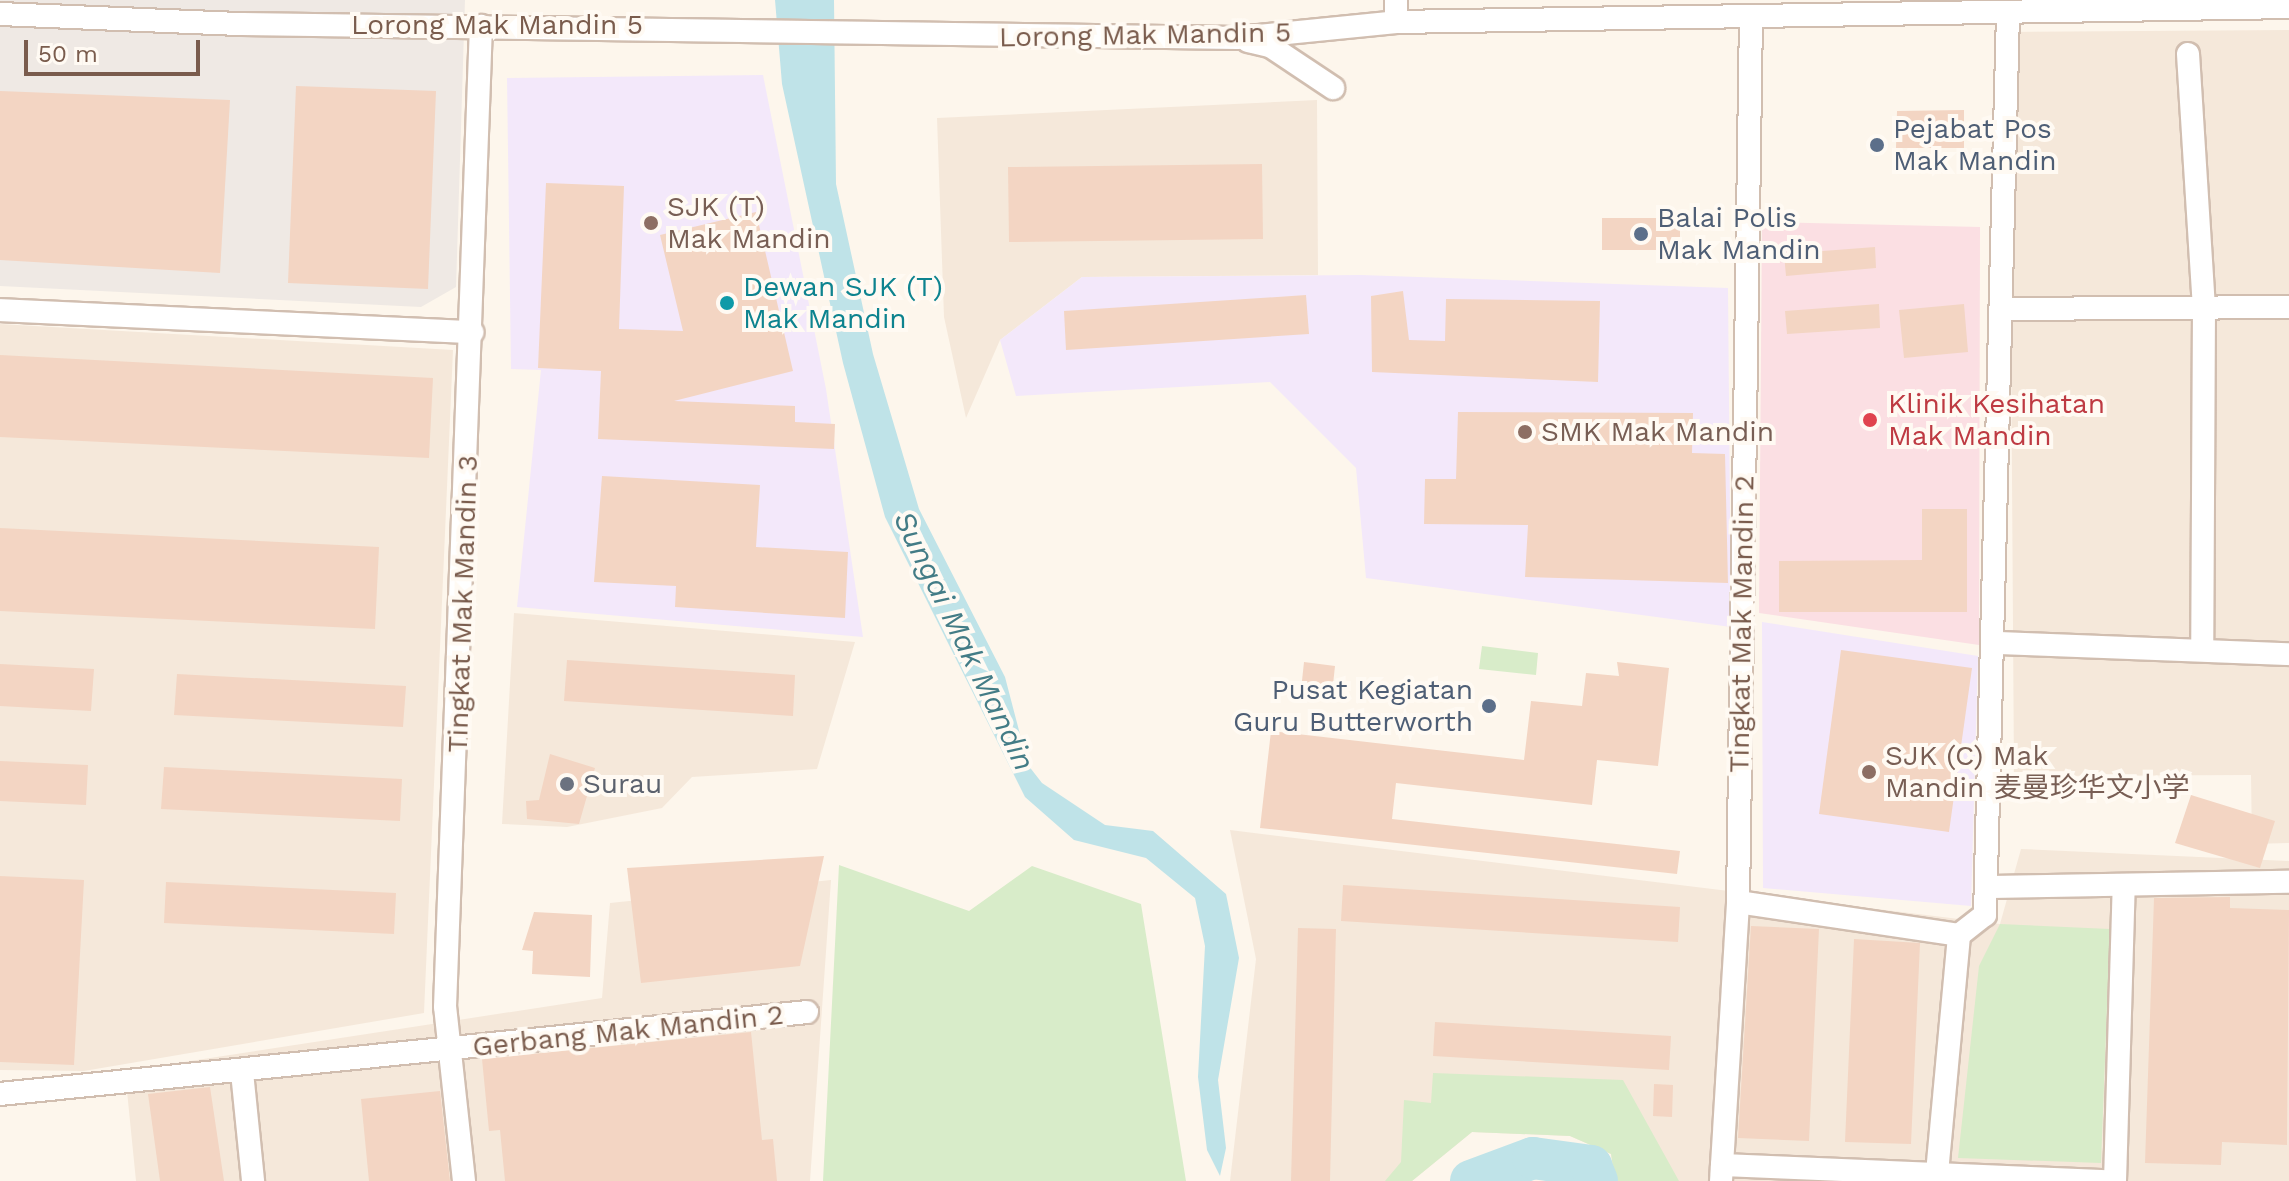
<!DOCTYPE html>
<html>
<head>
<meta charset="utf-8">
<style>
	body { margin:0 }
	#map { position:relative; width:2289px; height:1181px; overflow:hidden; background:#fdf6ec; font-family:"Work Sans","Noto Sans SC",sans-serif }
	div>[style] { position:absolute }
	.residential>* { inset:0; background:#f5e8da }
	.industrial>* { inset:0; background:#efe9e4 }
	.education>* { inset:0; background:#f3e8fa }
	.medical>* { inset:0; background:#fbdfe3 }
	.green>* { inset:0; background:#d8ecc9 }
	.water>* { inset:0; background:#bfe3e8 }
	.river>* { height:42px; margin:-21px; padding:0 21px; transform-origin:21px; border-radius:21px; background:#bfe3e8 }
	.building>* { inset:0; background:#f3d5c3 }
	.roads { filter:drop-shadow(2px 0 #d1beb0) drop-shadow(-2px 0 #d1beb0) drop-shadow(0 2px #d1beb0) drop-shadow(0 -2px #d1beb0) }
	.minor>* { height:22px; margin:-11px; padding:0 11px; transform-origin:11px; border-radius:11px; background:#fff }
	.dots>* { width:22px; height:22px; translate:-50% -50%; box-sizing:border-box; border:4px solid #fffaf3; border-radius:50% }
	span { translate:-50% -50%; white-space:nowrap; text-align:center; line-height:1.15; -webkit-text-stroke:8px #fffaf3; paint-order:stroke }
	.street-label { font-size:28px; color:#7a5c4d }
	.service-label { font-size:28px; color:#4e5e75 }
	.left { translate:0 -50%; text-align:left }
	.right { translate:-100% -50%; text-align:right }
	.education-label { font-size:28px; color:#785e54 }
	.culture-label { font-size:28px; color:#0d838f }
	.health-label { font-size:28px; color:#be3a42 }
	.worship-label { font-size:28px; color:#5b616d }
	.water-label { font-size:30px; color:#437c86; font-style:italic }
	.scale { position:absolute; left:24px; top:40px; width:176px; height:36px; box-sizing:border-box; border:4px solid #7a5c4d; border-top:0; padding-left:10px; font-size:24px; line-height:28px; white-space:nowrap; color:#7a5c4d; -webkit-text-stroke:6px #fffaf3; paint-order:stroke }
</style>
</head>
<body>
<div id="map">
	<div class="residential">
		<i style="clip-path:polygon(2289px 30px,2289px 843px,2252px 844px,2251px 775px,2014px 776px,2009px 32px)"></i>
		<i style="clip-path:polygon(1317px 100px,1318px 275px,1082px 277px,1000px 340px,966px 418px,944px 317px,937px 118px)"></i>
		<i style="clip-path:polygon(0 324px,453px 350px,424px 1013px,84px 1071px,0 1070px)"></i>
		<i style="clip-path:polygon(514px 613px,855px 642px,817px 769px,692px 777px,662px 808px,567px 827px,502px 824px)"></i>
		<i style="clip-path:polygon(1230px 830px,2000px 924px,2021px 849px,2289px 861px,2289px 1181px,1615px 1181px,1611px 1154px,1570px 1136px,1472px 1132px,1412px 1181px,1230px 1181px,1256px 959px)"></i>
		<i style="clip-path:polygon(831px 880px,810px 1181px,136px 1181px,125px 1071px,602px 998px,610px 903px)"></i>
	</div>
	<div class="industrial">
		<i style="clip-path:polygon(0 0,465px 0,456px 287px,421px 307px,0 286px)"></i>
	</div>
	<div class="education">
		<i style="clip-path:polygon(763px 75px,826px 389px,863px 637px,517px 607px,541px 370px,511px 369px,507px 78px)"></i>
		<i style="clip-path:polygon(1361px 275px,1728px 288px,1731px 627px,1366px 578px,1356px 468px,1270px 382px,1016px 396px,1000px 340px,1082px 277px)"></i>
		<i style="clip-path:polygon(1762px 622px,1978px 656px,1971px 906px,1763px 888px)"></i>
	</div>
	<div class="medical">
		<i style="clip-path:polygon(1762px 222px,1980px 227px,1979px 645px,1759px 613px)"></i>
	</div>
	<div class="green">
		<i style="clip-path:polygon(1482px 646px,1538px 653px,1536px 675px,1479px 669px)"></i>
		<i style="clip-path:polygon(839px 865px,969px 911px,1032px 866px,1141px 904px,1186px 1181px,823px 1181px)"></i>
		<i style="clip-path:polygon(2000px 924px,2110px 929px,2101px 1163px,1958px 1158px,1979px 966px)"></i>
		<i style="clip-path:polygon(1433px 1073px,1623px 1080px,1679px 1181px,1615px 1181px,1611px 1154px,1570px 1136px,1472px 1132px,1412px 1181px,1385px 1181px,1401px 1162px,1404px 1100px,1431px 1103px)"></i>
	</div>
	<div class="water">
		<i style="clip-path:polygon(775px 0,834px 0,836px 184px,873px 354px,919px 509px,1005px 677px,1028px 765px,1042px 783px,1105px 825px,1153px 831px,1226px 894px,1239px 958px,1218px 1080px,1226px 1148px,1220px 1176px,1207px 1150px,1198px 1077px,1205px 946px,1195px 898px,1146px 858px,1074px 840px,1025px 797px,885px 517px,843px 363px,782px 84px)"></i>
	</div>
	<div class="river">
		<i style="left:1471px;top:1181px;width:66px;rotate:-20.4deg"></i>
		<i style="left:1533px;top:1158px;width:59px;rotate:7.9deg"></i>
		<i style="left:1591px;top:1166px;width:16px;rotate:68deg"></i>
	</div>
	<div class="building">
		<i style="clip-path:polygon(296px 86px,436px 91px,428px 289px,288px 283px)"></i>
		<i style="clip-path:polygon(0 91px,230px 100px,220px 273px,0 260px)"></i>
		<i style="clip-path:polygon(1964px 110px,1964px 148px,1896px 148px,1897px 111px)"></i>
		<i style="clip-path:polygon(1262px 164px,1263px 239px,1009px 242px,1008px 167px)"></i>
		<i style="clip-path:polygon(546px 183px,624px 186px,619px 329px,683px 331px,660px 235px,756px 212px,793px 371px,674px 401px,795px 406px,795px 422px,835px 424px,834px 449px,598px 439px,601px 371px,538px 368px)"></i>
		<i style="clip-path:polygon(1602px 218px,1680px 218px,1680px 250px,1602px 250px)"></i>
		<i style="clip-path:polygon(1875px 247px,1876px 268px,1786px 276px,1784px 254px)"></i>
		<i style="clip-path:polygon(1403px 291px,1409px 340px,1445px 341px,1446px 299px,1600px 301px,1598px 382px,1372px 372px,1371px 296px)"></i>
		<i style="clip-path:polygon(1306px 295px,1309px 334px,1066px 350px,1064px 311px)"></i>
		<i style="clip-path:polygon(1879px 304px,1880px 328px,1787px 334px,1785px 311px)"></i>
		<i style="clip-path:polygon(1964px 304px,1968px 352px,1904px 358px,1899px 310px)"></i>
		<i style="clip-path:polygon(0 355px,433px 378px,429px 458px,0 437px)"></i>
		<i style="clip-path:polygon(1458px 412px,1693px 413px,1692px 453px,1725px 454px,1728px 583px,1525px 577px,1528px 525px,1424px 524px,1425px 479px,1456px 479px)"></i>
		<i style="clip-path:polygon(602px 476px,760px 485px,756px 547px,848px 552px,845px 618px,675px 607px,676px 586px,594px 582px)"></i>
		<i style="clip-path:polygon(1922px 509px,1967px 509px,1967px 612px,1779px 612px,1779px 561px,1922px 560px)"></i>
		<i style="clip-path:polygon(0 528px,379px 547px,375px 629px,0 611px)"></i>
		<i style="clip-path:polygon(1841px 650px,1972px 668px,1949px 832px,1819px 814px)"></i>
		<i style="clip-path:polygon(567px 660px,795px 675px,793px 716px,564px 701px)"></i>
		<i style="clip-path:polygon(1304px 662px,1335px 666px,1332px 694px,1301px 690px)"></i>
		<i style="clip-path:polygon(1617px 662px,1669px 668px,1658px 766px,1597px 760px,1592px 805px,1396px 783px,1392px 819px,1680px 851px,1677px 874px,1260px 828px,1271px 731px,1524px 760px,1531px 701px,1582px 706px,1586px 673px,1619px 676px)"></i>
		<i style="clip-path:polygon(0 664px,94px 669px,91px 711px,0 706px)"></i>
		<i style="clip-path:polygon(177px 674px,406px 686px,403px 727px,174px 715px)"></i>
		<i style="clip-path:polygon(550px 754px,595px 768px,579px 824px,527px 819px,526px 801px,539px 800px)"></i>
		<i style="clip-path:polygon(0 761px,88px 765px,86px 805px,0 801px)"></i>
		<i style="clip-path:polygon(164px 767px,402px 779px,400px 821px,161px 809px)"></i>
		<i style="clip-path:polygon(2191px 795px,2275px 821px,2260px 868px,2175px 843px)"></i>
		<i style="clip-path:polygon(824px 856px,800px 966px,641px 983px,627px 868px)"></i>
		<i style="clip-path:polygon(0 876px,84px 880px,74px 1065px,0 1062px)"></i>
		<i style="clip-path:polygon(166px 882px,396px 893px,394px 934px,164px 923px)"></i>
		<i style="clip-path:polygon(1343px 885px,1680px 907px,1678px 942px,1341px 921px)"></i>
		<i style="clip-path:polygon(2230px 897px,2230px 908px,2289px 910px,2287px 1145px,2222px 1142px,2221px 1165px,2145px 1163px,2154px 898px)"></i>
		<i style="clip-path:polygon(534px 912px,592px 915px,590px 977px,532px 974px,533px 951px,522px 950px)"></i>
		<i style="clip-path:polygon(1751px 926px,1819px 929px,1809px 1141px,1738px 1138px)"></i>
		<i style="clip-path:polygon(1298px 928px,1336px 929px,1330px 1181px,1291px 1181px)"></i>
		<i style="clip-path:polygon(1854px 939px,1920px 943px,1911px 1144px,1845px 1142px)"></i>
		<i style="clip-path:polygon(1435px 1022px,1671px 1036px,1669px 1070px,1433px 1056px)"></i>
		<i style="clip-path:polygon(751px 1032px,762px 1140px,773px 1139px,777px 1181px,505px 1181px,500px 1130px,489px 1131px,482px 1059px)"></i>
		<i style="clip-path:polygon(1654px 1084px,1673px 1085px,1672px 1117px,1653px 1116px)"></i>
		<i style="clip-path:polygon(210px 1087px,224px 1181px,160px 1181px,148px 1094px)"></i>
		<i style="clip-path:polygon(440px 1091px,450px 1181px,369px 1181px,361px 1099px)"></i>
	</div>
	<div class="roads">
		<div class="minor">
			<i style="left:1396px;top:0;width:22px;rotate:90deg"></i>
			<i style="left:0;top:14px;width:242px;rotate:2.4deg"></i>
			<i style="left:242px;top:24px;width:995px;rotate:0.81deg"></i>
			<i style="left:1237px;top:38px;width:160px;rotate:-5.7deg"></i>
			<i style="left:1396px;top:22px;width:893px;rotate:-0.96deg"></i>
			<i style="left:1248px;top:41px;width:23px;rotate:13deg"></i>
			<i style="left:1270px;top:46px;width:76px;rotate:33.7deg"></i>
			<i style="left:2188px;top:54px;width:255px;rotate:86.4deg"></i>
			<i style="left:2204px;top:308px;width:342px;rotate:90.3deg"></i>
			<i style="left:2004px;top:309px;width:285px;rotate:-0.4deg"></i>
			<i style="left:0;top:310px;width:473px;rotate:2.7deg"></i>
			<i style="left:1997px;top:643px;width:292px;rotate:2.2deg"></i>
			<i style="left:1988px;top:887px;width:301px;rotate:-1deg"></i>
			<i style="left:1738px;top:902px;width:223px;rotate:8.5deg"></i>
			<i style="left:1959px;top:935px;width:33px;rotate:-38deg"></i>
			<i style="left:1985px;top:915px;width:903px;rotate:-88.54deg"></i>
			<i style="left:242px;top:1072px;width:110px;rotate:84.2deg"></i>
			<i style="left:0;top:1094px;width:811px;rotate:-5.8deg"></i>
			<i style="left:1722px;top:1165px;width:386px;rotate:2.4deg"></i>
			<i style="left:1937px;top:1173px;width:239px;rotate:-84.7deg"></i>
			<i style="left:464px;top:1181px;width:175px;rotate:-96.2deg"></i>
			<i style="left:445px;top:1007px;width:982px;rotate:-87.9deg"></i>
			<i style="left:1721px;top:1181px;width:280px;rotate:-86.5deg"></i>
			<i style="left:1738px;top:902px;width:884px;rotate:-89.16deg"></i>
			<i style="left:2115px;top:1181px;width:295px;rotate:-88.3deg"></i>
		</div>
	</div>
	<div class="dots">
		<i style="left:1877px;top:145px;background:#5c6f8a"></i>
		<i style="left:651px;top:223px;background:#8d6e63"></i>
		<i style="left:1641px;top:234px;background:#5c6f8a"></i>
		<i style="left:727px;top:303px;background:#0f9aa8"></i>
		<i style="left:1870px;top:420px;background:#e0444e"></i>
		<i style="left:1525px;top:432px;background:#8d6e63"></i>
		<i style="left:1489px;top:706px;background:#5c6f8a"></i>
		<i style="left:1869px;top:772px;background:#8d6e63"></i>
		<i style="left:567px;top:784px;background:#6b7280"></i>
	</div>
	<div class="street-label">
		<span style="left:497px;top:25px">Lorong Mak Mandin 5</span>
		<span style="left:1145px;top:35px;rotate:-1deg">Lorong Mak Mandin 5</span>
		<span style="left:463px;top:604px;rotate:-88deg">Tingkat Mak Mandin 3</span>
		<span style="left:1742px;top:624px;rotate:-89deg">Tingkat Mak Mandin 2</span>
		<span style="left:628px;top:1031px;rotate:-6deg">Gerbang Mak Mandin 2</span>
	</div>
	<div class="service-label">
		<span class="left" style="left:1893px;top:145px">Pejabat Pos<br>Mak Mandin</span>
		<span class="left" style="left:1657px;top:234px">Balai Polis<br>Mak Mandin</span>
		<span class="right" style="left:1473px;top:706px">Pusat Kegiatan<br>Guru Butterworth</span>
	</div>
	<div class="education-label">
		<span class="left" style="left:667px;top:223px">SJK (T)<br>Mak Mandin</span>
		<span class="left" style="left:1541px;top:432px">SMK Mak Mandin</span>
		<span class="left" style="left:1885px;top:772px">SJK (C) Mak<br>Mandin 麦曼珍华文小学</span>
	</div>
	<div class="culture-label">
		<span class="left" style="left:743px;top:303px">Dewan SJK (T)<br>Mak Mandin</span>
	</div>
	<div class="health-label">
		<span class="left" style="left:1888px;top:420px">Klinik Kesihatan<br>Mak Mandin</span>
	</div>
	<div class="worship-label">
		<span class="left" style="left:583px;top:784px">Surau</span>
	</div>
	<div class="water-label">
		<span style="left:964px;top:641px;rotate:64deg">Sungai Mak Mandin</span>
	</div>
	<div class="scale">50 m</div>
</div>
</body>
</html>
